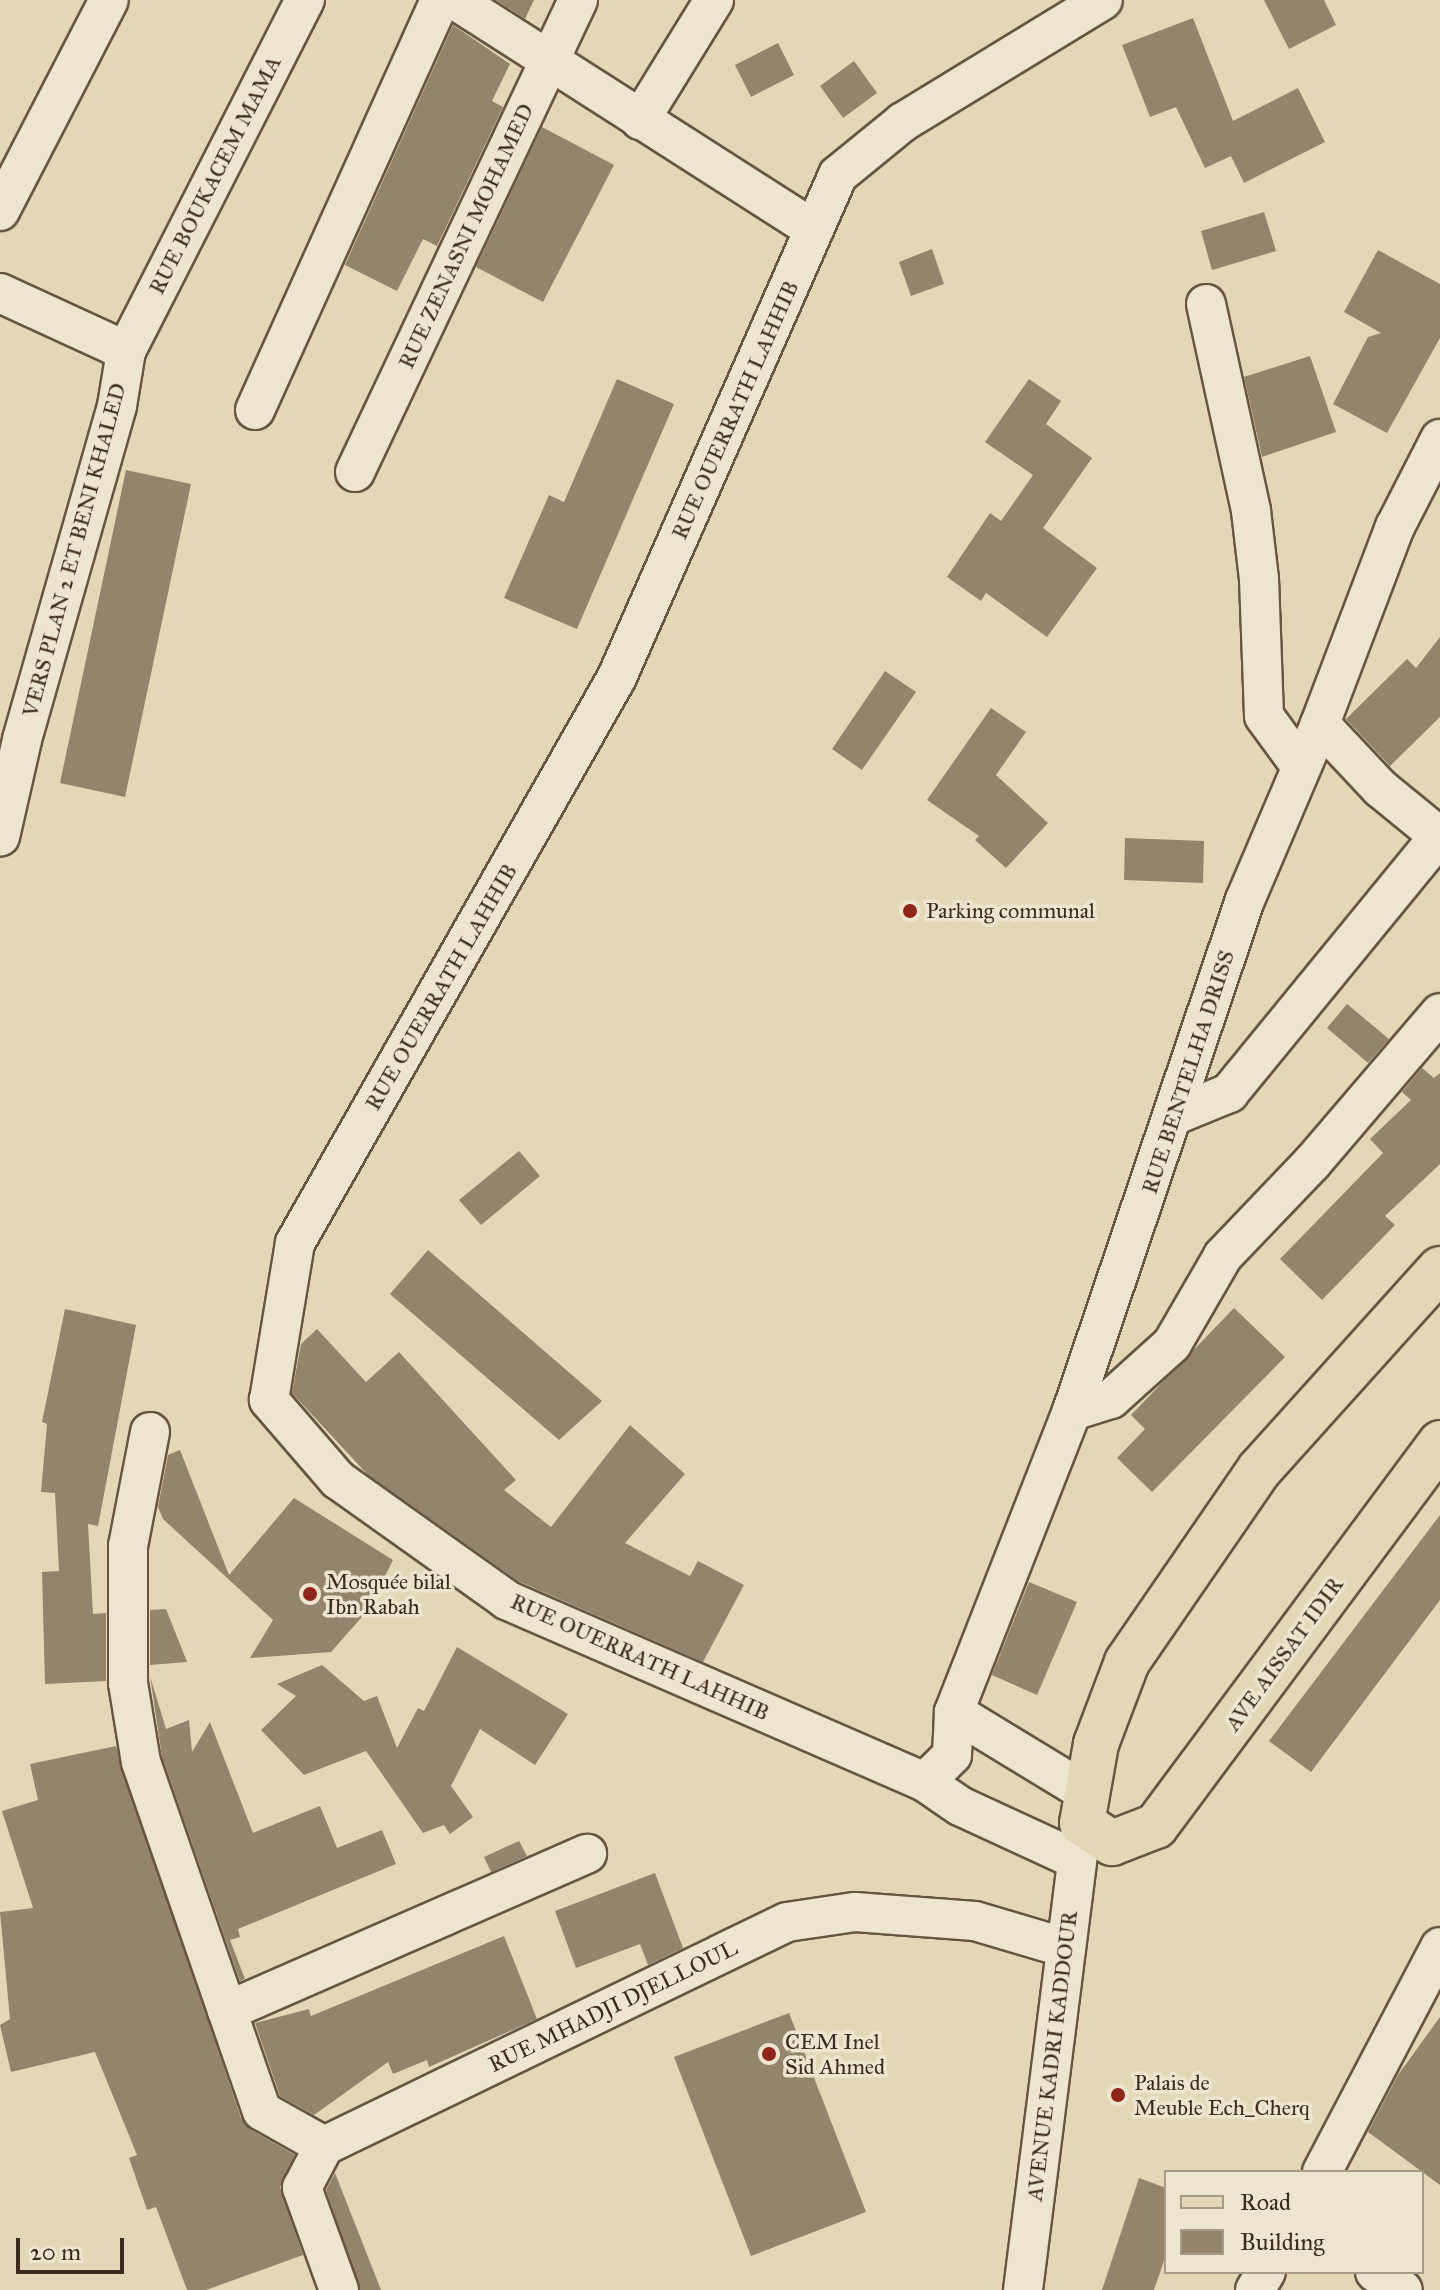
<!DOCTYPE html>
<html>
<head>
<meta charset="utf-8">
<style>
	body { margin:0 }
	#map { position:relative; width:1440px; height:2290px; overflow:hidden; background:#e3d7b6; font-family:"IM FELL Great Primer",serif }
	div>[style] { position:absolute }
	.building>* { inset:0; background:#94846c }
	.roads { filter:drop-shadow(2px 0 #675542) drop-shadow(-2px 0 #675542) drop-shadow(0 2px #675542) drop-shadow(0 -2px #675542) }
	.minor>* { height:38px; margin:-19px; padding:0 19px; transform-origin:19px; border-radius:19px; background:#ede5d0 }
	.major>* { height:44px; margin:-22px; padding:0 22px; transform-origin:22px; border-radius:22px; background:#e3d7b6 }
	.dots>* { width:22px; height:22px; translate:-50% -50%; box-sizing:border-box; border:4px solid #ede5d0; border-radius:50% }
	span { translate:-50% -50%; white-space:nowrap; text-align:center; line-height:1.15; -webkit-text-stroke:7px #ede5d0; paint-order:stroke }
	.street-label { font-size:22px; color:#3e2a1c }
	.poi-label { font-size:22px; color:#3e2a1c }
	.left { translate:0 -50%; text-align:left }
	.legend { position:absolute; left:1164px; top:2170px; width:260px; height:104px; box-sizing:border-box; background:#ede5d0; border:2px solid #a79a88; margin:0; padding:10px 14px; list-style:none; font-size:24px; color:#3e2a1c }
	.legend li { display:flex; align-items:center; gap:16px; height:40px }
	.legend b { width:40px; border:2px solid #a79a88 }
	.scale { position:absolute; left:16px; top:2238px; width:108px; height:36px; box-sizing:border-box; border:4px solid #3e2a1c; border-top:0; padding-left:10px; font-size:24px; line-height:28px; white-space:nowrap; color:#3e2a1c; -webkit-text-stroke:6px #ede5d0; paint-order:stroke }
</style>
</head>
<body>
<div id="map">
	<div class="building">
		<i style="clip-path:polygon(496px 0,534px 0,525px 19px)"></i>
		<i style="clip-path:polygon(1264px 0,1324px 0,1336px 25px,1289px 49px)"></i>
		<i style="clip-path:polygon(1193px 18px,1233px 121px,1298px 88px,1325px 142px,1244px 183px,1231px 156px,1205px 168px,1176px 107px,1150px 117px,1122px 45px)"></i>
		<i style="clip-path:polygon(453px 25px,510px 64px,492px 101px,503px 107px,437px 246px,423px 239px,397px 291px,345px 265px)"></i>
		<i style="clip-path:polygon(778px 43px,794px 75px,751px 97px,735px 65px)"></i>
		<i style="clip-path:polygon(854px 61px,877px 93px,843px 118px,820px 86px)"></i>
		<i style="clip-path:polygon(542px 127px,614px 165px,543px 302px,476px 267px)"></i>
		<i style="clip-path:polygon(1264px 212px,1276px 251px,1212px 270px,1201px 231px)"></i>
		<i style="clip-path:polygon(932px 249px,944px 284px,911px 296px,899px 262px)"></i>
		<i style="clip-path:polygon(1378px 250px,1440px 284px,1440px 338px,1387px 433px,1333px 404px,1368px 337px,1381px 333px,1344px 312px)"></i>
		<i style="clip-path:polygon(1310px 356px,1336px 432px,1262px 457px,1244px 377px)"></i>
		<i style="clip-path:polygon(617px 379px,674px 404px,577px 629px,504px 598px,549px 495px,564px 502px)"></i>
		<i style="clip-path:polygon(1029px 379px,1061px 401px,1046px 424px,1092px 458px,1043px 528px,1097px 568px,1047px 637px,986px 593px,981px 601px,947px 577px,990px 513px,1001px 521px,1033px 475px,985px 442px)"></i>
		<i style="clip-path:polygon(126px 470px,191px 484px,125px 797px,60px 783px)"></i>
		<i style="clip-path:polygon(1440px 637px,1440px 717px,1390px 766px,1346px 719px,1407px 659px,1416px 668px)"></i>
		<i style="clip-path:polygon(885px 671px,916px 692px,862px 770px,832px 749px)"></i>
		<i style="clip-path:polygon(991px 708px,1026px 732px,996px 775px,1048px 823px,1006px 868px,975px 840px,979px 836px,927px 800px)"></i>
		<i style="clip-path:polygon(1125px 838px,1204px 841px,1203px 883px,1124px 880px)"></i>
		<i style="clip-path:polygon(1347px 1004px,1389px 1039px,1368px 1063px,1327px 1028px)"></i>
		<i style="clip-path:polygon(1422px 1068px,1434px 1078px,1440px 1073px,1440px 1164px,1385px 1216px,1395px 1225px,1322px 1300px,1280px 1259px,1383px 1153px,1370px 1139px,1411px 1100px,1402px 1092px)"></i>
		<i style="clip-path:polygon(519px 1151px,540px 1176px,481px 1225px,459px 1200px)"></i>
		<i style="clip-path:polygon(428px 1250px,602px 1401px,559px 1440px,390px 1294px)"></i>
		<i style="clip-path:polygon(1234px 1308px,1285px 1357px,1152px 1492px,1117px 1458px,1145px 1429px,1131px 1415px)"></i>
		<i style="clip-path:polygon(65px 1309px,136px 1325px,98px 1526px,88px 1524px,93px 1614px,106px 1613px,106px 1681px,45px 1684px,42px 1572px,59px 1571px,55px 1493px,41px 1492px,47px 1424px,42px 1422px)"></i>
		<i style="clip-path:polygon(317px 1329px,366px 1382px,399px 1352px,516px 1480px,504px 1490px,551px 1527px,630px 1425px,685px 1474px,625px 1543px,690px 1576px,698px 1561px,744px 1585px,703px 1662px,518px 1581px,367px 1474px,292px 1393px,301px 1344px)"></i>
		<i style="clip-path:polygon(180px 1450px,229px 1575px,294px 1498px,393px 1560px,368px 1610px,331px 1652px,250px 1658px,273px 1620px,163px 1519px,158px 1507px,168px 1455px)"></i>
		<i style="clip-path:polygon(1440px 1515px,1440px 1600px,1311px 1772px,1269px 1741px)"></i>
		<i style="clip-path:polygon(1029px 1582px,1077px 1602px,1037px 1695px,992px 1675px)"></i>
		<i style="clip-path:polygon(166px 1609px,187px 1662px,150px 1665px,150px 1610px)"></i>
		<i style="clip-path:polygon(457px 1647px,568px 1714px,535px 1765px,480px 1729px,451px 1786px,473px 1817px,450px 1834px,444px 1825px,423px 1833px,366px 1751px,304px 1775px,261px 1730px,296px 1696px,277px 1684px,322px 1665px,364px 1701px,377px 1696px,397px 1748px,418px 1708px,424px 1711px)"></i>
		<i style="clip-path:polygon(150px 1676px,166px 1729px,189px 1720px,192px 1752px,210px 1722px,253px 1833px,320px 1806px,337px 1848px,382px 1830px,396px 1864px,238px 1929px,240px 1937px,230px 1940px,245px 1979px,240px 1981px,162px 1757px)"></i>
		<i style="clip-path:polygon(116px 1746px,241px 2118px,251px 2130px,295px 2155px,280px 2187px,303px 2255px,206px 2290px,187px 2290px,156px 2207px,147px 2210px,129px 2158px,137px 2155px,95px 2052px,11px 2072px,0 2025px,10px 2019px,0 1912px,33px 1908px,2px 1811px,38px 1800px,30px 1764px)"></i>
		<i style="clip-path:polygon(519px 1841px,527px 1856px,491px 1872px,484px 1857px)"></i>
		<i style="clip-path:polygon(655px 1873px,683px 1948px,648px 1965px,640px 1944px,576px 1968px,555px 1911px)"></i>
		<i style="clip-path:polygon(504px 1936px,537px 2019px,429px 2067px,427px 2060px,393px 2074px,388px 2062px,314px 2115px,280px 2096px,255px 2023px,309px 2009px,311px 2016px)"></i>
		<i style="clip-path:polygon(789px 2013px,866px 2212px,751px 2256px,674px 2057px)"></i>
		<i style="clip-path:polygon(1440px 2017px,1440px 2185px,1368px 2132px,1398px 2075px)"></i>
		<i style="clip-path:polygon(335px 2173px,381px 2290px,360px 2290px,326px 2190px)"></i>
		<i style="clip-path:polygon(1139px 2178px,1166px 2188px,1166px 2255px,1154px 2290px,1102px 2290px)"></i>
	</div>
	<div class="roads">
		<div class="minor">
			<i style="left:455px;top:0;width:426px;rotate:32.6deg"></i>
			<i style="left:640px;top:120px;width:141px;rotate:-58.3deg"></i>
			<i style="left:0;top:211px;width:237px;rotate:-62.7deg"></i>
			<i style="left:0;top:293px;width:139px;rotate:24.7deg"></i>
			<i style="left:126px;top:351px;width:56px;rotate:99.3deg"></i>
			<i style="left:117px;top:406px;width:347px;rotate:105.9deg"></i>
			<i style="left:22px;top:740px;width:99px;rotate:102.8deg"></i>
			<i style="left:1206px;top:304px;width:212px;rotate:77.7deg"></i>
			<i style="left:1251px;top:511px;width:68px;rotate:83.3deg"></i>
			<i style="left:1259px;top:579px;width:137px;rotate:87.9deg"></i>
			<i style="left:1264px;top:716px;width:59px;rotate:53.9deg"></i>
			<i style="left:126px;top:351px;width:394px;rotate:-63deg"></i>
			<i style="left:255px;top:410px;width:450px;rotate:-65.7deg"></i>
			<i style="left:355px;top:472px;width:522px;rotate:-64.71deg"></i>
			<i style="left:1320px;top:724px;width:88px;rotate:46.8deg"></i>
			<i style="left:1380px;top:788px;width:77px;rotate:39.2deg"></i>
			<i style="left:1173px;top:1116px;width:61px;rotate:-22.3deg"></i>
			<i style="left:1229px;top:1093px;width:332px;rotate:-50.7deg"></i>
			<i style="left:1072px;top:1411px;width:41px;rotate:-17.1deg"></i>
			<i style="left:1111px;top:1399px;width:82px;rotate:-42deg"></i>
			<i style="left:1172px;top:1344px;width:102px;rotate:-59.9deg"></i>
			<i style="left:1223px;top:1256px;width:129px;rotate:-46.3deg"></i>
			<i style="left:1312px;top:1163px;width:197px;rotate:-49.5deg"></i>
			<i style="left:150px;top:1432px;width:116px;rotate:100.9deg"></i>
			<i style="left:128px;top:1546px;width:137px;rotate:90deg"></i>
			<i style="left:128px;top:1683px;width:80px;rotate:80.7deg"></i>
			<i style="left:141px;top:1762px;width:369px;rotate:70.9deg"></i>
			<i style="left:262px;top:2111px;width:71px;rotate:29.4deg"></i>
			<i style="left:954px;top:1712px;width:323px;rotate:-68.6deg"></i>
			<i style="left:1072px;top:1411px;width:539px;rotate:-71.3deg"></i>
			<i style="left:1245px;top:900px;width:191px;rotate:-66.9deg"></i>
			<i style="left:1320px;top:724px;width:211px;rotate:-69.2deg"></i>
			<i style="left:1395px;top:527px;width:99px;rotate:-62.9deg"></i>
			<i style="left:925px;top:1782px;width:456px;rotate:-156.5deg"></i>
			<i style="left:507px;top:1600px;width:207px;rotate:-144.6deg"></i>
			<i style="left:338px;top:1480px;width:106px;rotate:-130.8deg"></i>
			<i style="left:269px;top:1400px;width:159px;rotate:-80.6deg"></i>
			<i style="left:295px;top:1243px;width:651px;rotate:-60.36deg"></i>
			<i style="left:617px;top:677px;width:548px;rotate:-66.24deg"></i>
			<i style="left:838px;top:175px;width:84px;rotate:-39.2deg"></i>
			<i style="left:903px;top:122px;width:234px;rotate:-31.4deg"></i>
			<i style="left:1077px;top:1860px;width:129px;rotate:-155.2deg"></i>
			<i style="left:960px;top:1806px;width:42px;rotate:-145.6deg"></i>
			<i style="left:925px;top:1782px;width:38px;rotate:-45deg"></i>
			<i style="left:952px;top:1755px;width:43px;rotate:-87.3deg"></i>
			<i style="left:954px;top:1712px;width:152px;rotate:31.3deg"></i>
			<i style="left:227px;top:2011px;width:393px;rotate:-23.6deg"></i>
			<i style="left:1322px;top:2172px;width:254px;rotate:-62.3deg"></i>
			<i style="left:1375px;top:2272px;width:33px;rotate:33deg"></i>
			<i style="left:339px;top:2290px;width:109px;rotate:-109.9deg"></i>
			<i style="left:302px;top:2188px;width:47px;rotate:-62.4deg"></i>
			<i style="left:324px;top:2146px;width:514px;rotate:-25.82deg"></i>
			<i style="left:787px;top:1922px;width:69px;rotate:-8.4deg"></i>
			<i style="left:855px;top:1912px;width:120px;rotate:4.3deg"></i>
			<i style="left:975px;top:1921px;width:95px;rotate:16.5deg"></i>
			<i style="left:1023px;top:2290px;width:471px;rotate:-82.8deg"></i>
			<i style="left:1255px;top:2290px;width:21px;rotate:-59deg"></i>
		</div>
		<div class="major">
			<i style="left:1440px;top:1269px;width:270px;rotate:132deg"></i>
			<i style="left:1259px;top:1470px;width:233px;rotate:124.5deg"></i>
			<i style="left:1127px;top:1662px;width:88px;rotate:110.7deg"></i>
			<i style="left:1096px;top:1744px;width:80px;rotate:100deg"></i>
			<i style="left:1082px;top:1823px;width:36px;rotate:34deg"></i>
			<i style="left:1112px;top:1843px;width:47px;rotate:-21.1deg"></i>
			<i style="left:1156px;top:1826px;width:477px;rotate:-53.4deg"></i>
		</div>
	</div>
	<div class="dots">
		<i style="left:910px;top:911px;background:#8f2418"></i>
		<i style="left:310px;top:1594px;background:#8f2418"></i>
		<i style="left:769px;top:2054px;background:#8f2418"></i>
		<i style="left:1118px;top:2095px;background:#8f2418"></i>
	</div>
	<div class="street-label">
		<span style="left:215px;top:175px;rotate:-63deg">RUE BOUKACEM MAMA</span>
		<span style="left:466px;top:236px;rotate:-65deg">RUE ZENASNI MOHAMED</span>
		<span style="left:735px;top:410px;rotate:-66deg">RUE OUERRATH LAHHIB</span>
		<span style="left:74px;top:550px;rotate:-75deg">VERS PLAN 2 ET BENI KHALED</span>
		<span style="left:441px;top:987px;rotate:-60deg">RUE OUERRATH LAHHIB</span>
		<span style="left:1188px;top:1072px;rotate:-72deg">RUE BENTELHA DRISS</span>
		<span style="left:1284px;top:1654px;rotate:-54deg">AVE AISSAT IDIR</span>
		<span style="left:640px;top:1657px;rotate:24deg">RUE OUERRATH LAHHIB</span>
		<span style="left:613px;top:2006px;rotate:-26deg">RUE MHADJI DJELLOUL</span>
		<span style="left:1052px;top:2056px;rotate:-83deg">AVENUE KADRI KADDOUR</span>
	</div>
	<div class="poi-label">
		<span class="left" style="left:926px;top:911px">Parking communal</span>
		<span class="left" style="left:326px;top:1594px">Mosquée bilal<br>Ibn Rabah</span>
		<span class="left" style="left:785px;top:2054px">CEM Inel<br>Sid Ahmed</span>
		<span class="left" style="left:1134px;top:2095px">Palais de<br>Meuble Ech_Cherq</span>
	</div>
	<ul class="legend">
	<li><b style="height:10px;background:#e3d7b6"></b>Road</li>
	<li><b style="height:22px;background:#94846c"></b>Building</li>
	</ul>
	<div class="scale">20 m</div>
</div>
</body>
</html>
